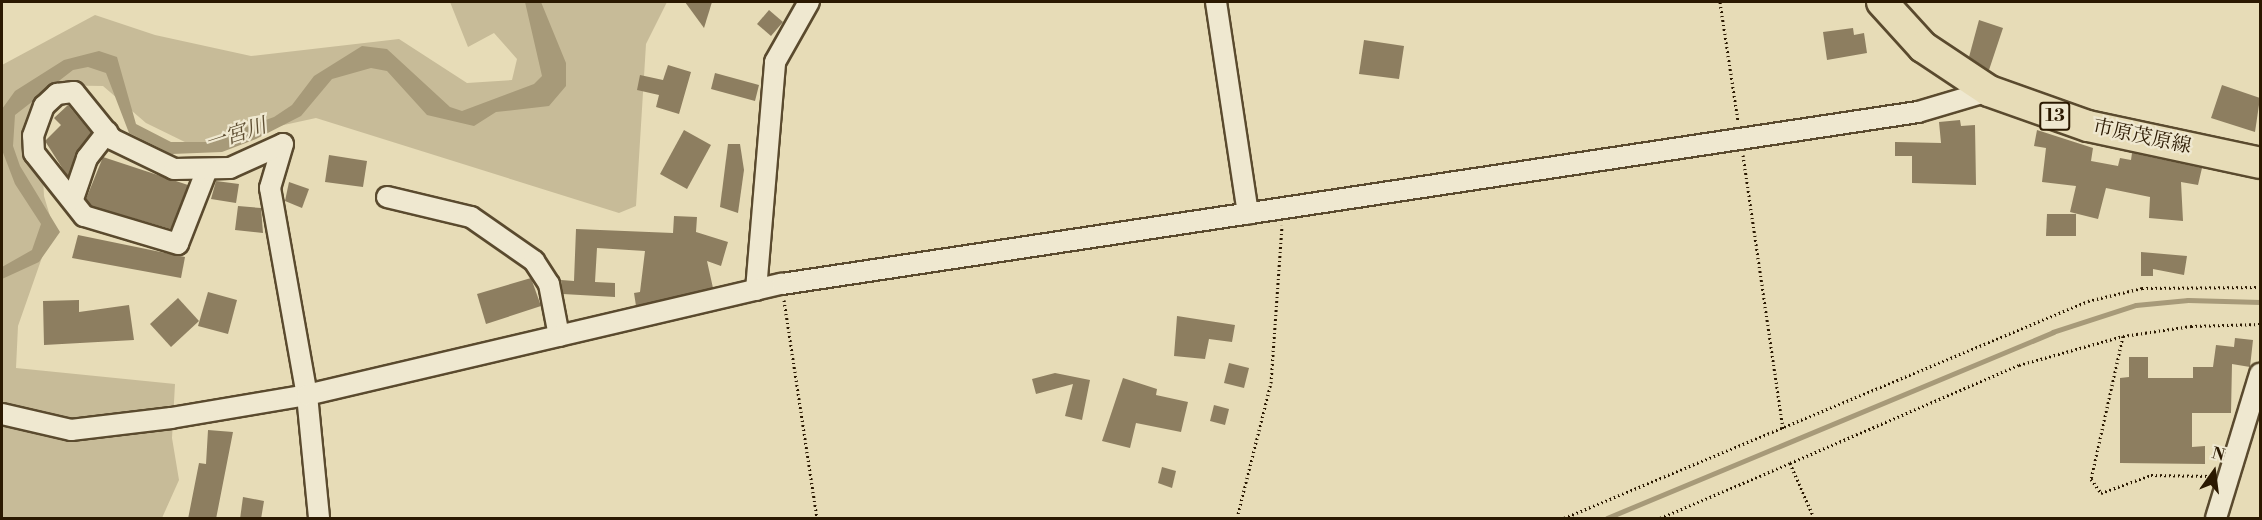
<!DOCTYPE html>
<html>
<head>
<meta charset="utf-8">
<style>
	body { margin:0 }
	#map { position:relative; width:2262px; height:520px; overflow:hidden; background:#e7dcb7; font-family:"Libre Bodoni","Noto Serif JP",serif }
	div>[style] { position:absolute }
	.green>* { inset:0; background:#c7bb98 }
	.water>* { inset:0; background:#a79a79 }
	.stream>* { height:4.5px; margin:-2.25px; padding:0 2.25px; transform-origin:2.25px; border-radius:2.25px; background:#a79a79 }
	.building>* { inset:0; background:#8d7e60 }
	.path>* { height:3px; margin-top:-1.5px; transform-origin:0; background:repeating-linear-gradient(90deg,#2b1901 0 1.5px,transparent 0 4.5px) }
	.roads { filter:drop-shadow(2px 0 #5a4a2e) drop-shadow(-2px 0 #5a4a2e) drop-shadow(0 2px #5a4a2e) drop-shadow(0 -2px #5a4a2e) }
	.minor>* { height:20px; margin:-10px; padding:0 10px; transform-origin:10px; border-radius:10px; background:#efe8d0 }
	.primary>* { height:30px; margin:-15px; padding:0 15px; transform-origin:15px; border-radius:15px; background:#e7dcb7 }
	span { translate:-50% -50%; white-space:nowrap; text-align:center; line-height:1.15; -webkit-text-stroke:4.5px #efe8d0; paint-order:stroke }
	.shield-label span { padding:2px 4px; background:#efe8d0; border:2px solid; border-radius:4px; -webkit-text-stroke-width:0 }
	.shield-label { font-size:18px; color:#2b1901; font-weight:700 }
	.street-label { font-size:20px; color:#2b1901 }
	.water-label { font-size:21px; color:#5d4d31; font-style:italic }
	.frame { position:absolute; inset:0; border:3px solid #2b1901; pointer-events:none }
	.north { position:absolute; left:2184px; top:442px; width:60px; height:60px; -webkit-text-stroke:4px #efe8d0; paint-order:stroke; rotate:14deg; font-size:16px; font-weight:700; line-height:24px; text-align:center; color:#2b1901 }
	.north::after { content:''; display:block; margin:auto; width:21px; height:27px; background:#2b1901; clip-path:polygon(50% 0,100% 100%,50% 72%,0 100%) }
</style>
</head>
<body>
<div id="map">
	<div class="green">
		<i style="clip-path:polygon(450px 2px,667px 2px,646px 44px,636px 206px,619px 213px,316px 118px,191px 145px,146px 123px,103px 86px,38px 85px,44px 196px,53px 226px,18px 326px,16px 368px,175px 384px,172px 438px,179px 480px,162px 518px,2px 518px,2px 65px,95px 15px,155px 35px,251px 56px,399px 39px,467px 83px,512px 80px,517px 59px,494px 33px,468px 47px)"></i>
	</div>
	<div class="water">
		<i style="clip-path:polygon(525px 2px,541px 2px,566px 63px,566px 86px,549px 106px,496px 112px,474px 126px,427px 115px,387px 71px,371px 68px,332px 79px,301px 116px,256px 139px,222px 152px,172px 154px,129px 133px,106px 73px,88px 67px,73px 70px,15px 115px,13px 146px,20px 166px,60px 232px,39px 262px,2px 279px,2px 267px,32px 250px,41px 224px,15px 184px,2px 150px,2px 109px,15px 91px,64px 60px,99px 51px,117px 57px,136px 124px,171px 142px,206px 142px,274px 117px,292px 105px,314px 76px,362px 46px,387px 49px,450px 107px,462px 111px,534px 84px,542px 76px)"></i>
	</div>
	<div class="stream">
		<i style="left:1607px;top:518px;width:483px;rotate:-22.6deg"></i>
		<i style="left:2053px;top:332px;width:87px;rotate:-18deg"></i>
		<i style="left:2136px;top:305px;width:52px;rotate:-5.5deg"></i>
		<i style="left:2188px;top:300px;width:72px;rotate:1.6deg"></i>
	</div>
	<div class="building">
		<i style="clip-path:polygon(685px 2px,712px 2px,704px 28px)"></i>
		<i style="clip-path:polygon(769px 10px,783px 22px,771px 36px,757px 24px)"></i>
		<i style="clip-path:polygon(1979px 20px,2003px 28px,1989px 70px,1969px 57px)"></i>
		<i style="clip-path:polygon(1853px 28px,1854px 35px,1864px 33px,1867px 53px,1827px 60px,1823px 32px)"></i>
		<i style="clip-path:polygon(1364px 40px,1404px 46px,1399px 79px,1359px 74px)"></i>
		<i style="clip-path:polygon(668px 65px,691px 72px,679px 114px,656px 107px,659px 95px,637px 90px,640px 75px,663px 80px)"></i>
		<i style="clip-path:polygon(715px 73px,759px 85px,755px 101px,711px 89px)"></i>
		<i style="clip-path:polygon(2222px 85px,2260px 98px,2255px 132px,2211px 118px)"></i>
		<i style="clip-path:polygon(68px 105px,91px 133px,68px 177px,45px 141px,61px 125px,54px 118px)"></i>
		<i style="clip-path:polygon(1960px 120px,1961px 126px,1975px 125px,1976px 185px,1912px 183px,1912px 156px,1895px 156px,1895px 142px,1941px 143px,1939px 122px)"></i>
		<i style="clip-path:polygon(684px 130px,711px 145px,687px 189px,660px 174px)"></i>
		<i style="clip-path:polygon(2037px 130px,2093px 148px,2091px 161px,2118px 166px,2120px 158px,2131px 160px,2132px 153px,2202px 168px,2198px 185px,2181px 182px,2183px 221px,2149px 218px,2150px 197px,2106px 188px,2098px 219px,2070px 212px,2076px 186px,2042px 182px,2046px 148px,2034px 146px)"></i>
		<i style="clip-path:polygon(728px 144px,740px 144px,744px 170px,738px 213px,720px 207px)"></i>
		<i style="clip-path:polygon(329px 155px,367px 161px,363px 187px,325px 182px)"></i>
		<i style="clip-path:polygon(103px 157px,188px 185px,171px 229px,91px 206px,86px 199px)"></i>
		<i style="clip-path:polygon(216px 181px,239px 184px,236px 203px,211px 199px)"></i>
		<i style="clip-path:polygon(289px 182px,309px 189px,302px 208px,285px 201px)"></i>
		<i style="clip-path:polygon(238px 206px,261px 208px,263px 233px,235px 230px)"></i>
		<i style="clip-path:polygon(2047px 214px,2076px 214px,2076px 236px,2046px 236px)"></i>
		<i style="clip-path:polygon(674px 216px,697px 217px,696px 232px,728px 242px,721px 266px,707px 261px,713px 288px,636px 306px,634px 293px,640px 292px,645px 251px,597px 248px,595px 282px,615px 283px,615px 297px,563px 294px,561px 280px,574px 281px,576px 229px,673px 233px)"></i>
		<i style="clip-path:polygon(78px 235px,185px 257px,181px 278px,72px 258px)"></i>
		<i style="clip-path:polygon(2141px 252px,2187px 256px,2184px 275px,2153px 269px,2153px 276px,2141px 276px)"></i>
		<i style="clip-path:polygon(531px 278px,541px 306px,486px 324px,477px 294px)"></i>
		<i style="clip-path:polygon(208px 292px,237px 300px,228px 334px,198px 326px)"></i>
		<i style="clip-path:polygon(178px 298px,199px 321px,171px 347px,150px 324px)"></i>
		<i style="clip-path:polygon(79px 300px,79px 312px,129px 305px,134px 340px,44px 345px,43px 301px)"></i>
		<i style="clip-path:polygon(1177px 316px,1235px 325px,1232px 342px,1209px 339px,1205px 359px,1174px 356px)"></i>
		<i style="clip-path:polygon(2235px 338px,2253px 340px,2250px 367px,2232px 364px,2231px 413px,2192px 413px,2192px 447px,2205px 446px,2205px 464px,2120px 463px,2120px 378px,2129px 377px,2129px 357px,2148px 357px,2148px 378px,2193px 378px,2193px 367px,2213px 367px,2216px 345px,2234px 347px)"></i>
		<i style="clip-path:polygon(1229px 363px,1249px 368px,1244px 388px,1224px 383px)"></i>
		<i style="clip-path:polygon(1055px 373px,1090px 380px,1082px 420px,1065px 416px,1073px 384px,1036px 394px,1032px 379px)"></i>
		<i style="clip-path:polygon(1123px 378px,1157px 389px,1156px 395px,1188px 402px,1181px 432px,1136px 423px,1130px 448px,1102px 441px)"></i>
		<i style="clip-path:polygon(1214px 405px,1229px 409px,1225px 425px,1210px 421px)"></i>
		<i style="clip-path:polygon(208px 430px,233px 432px,216px 519px,188px 519px,199px 463px,206px 464px)"></i>
		<i style="clip-path:polygon(1162px 467px,1176px 471px,1172px 488px,1158px 483px)"></i>
		<i style="clip-path:polygon(243px 497px,264px 501px,261px 519px,240px 519px)"></i>
	</div>
	<div class="path">
		<i style="left:1720px;top:2px;width:120px;rotate:81.4deg"></i>
		<i style="left:1743px;top:155px;width:277px;rotate:81.7deg"></i>
		<i style="left:784px;top:300px;width:220px;rotate:81.4deg"></i>
		<i style="left:2123px;top:336px;width:147px;rotate:102.6deg"></i>
		<i style="left:2091px;top:479px;width:17px;rotate:54deg"></i>
		<i style="left:2101px;top:493px;width:53px;rotate:-19.8deg"></i>
		<i style="left:2151px;top:475px;width:61px;rotate:0.9deg"></i>
		<i style="left:1237px;top:518px;width:139px;rotate:-75.9deg"></i>
		<i style="left:1271px;top:383px;width:158px;rotate:-86deg"></i>
		<i style="left:1564px;top:518px;width:567px;rotate:-22.5deg"></i>
		<i style="left:2088px;top:301px;width:56px;rotate:-13.5deg"></i>
		<i style="left:2142px;top:288px;width:118px;rotate:-0.5deg"></i>
		<i style="left:1660px;top:518px;width:141px;rotate:-22.9deg"></i>
		<i style="left:1814px;top:518px;width:60px;rotate:-113.6deg"></i>
		<i style="left:1790px;top:463px;width:249px;rotate:-23.2deg"></i>
		<i style="left:2019px;top:365px;width:108px;rotate:-15.6deg"></i>
		<i style="left:2123px;top:336px;width:69px;rotate:-8.4deg"></i>
		<i style="left:2191px;top:326px;width:69px;rotate:-1.7deg"></i>
	</div>
	<div class="roads">
		<div class="minor">
			<i style="left:1216px;top:2px;width:214px;rotate:81.4deg"></i>
			<i style="left:283px;top:144px;width:46px;rotate:106.5deg"></i>
			<i style="left:270px;top:188px;width:210px;rotate:79.9deg"></i>
			<i style="left:307px;top:395px;width:124px;rotate:84.4deg"></i>
			<i style="left:206px;top:172px;width:77px;rotate:111.3deg"></i>
			<i style="left:178px;top:244px;width:98px;rotate:-163.4deg"></i>
			<i style="left:84px;top:216px;width:80px;rotate:-128.4deg"></i>
			<i style="left:34px;top:153px;width:17px;rotate:-93deg"></i>
			<i style="left:33px;top:136px;width:32px;rotate:-70deg"></i>
			<i style="left:44px;top:106px;width:18px;rotate:-43deg"></i>
			<i style="left:57px;top:94px;width:17px;rotate:-7deg"></i>
			<i style="left:74px;top:92px;width:60px;rotate:51deg"></i>
			<i style="left:112px;top:139px;width:69px;rotate:25.8deg"></i>
			<i style="left:174px;top:169px;width:56px;rotate:-1deg"></i>
			<i style="left:230px;top:168px;width:58px;rotate:-24.4deg"></i>
			<i style="left:387px;top:197px;width:86px;rotate:13.4deg"></i>
			<i style="left:471px;top:217px;width:77px;rotate:34.9deg"></i>
			<i style="left:534px;top:261px;width:27px;rotate:57deg"></i>
			<i style="left:549px;top:284px;width:53px;rotate:79.1deg"></i>
			<i style="left:73px;top:199px;width:43px;rotate:-71.1deg"></i>
			<i style="left:87px;top:158px;width:33px;rotate:-52deg"></i>
			<i style="left:756px;top:290px;width:229px;rotate:-85.2deg"></i>
			<i style="left:775px;top:62px;width:69px;rotate:-60.5deg"></i>
			<i style="left:2px;top:414px;width:71px;rotate:13.1deg"></i>
			<i style="left:71px;top:430px;width:101px;rotate:-6.8deg"></i>
			<i style="left:171px;top:418px;width:138px;rotate:-9.6deg"></i>
			<i style="left:307px;top:395px;width:488px;rotate:-13.2deg"></i>
			<i style="left:782px;top:284px;width:1149px;rotate:-8.61deg"></i>
			<i style="left:1918px;top:112px;width:74px;rotate:-16.5deg"></i>
			<i style="left:2216px;top:518px;width:151px;rotate:-73deg"></i>
		</div>
		<div class="primary">
			<i style="left:1882px;top:2px;width:61px;rotate:47.7deg"></i>
			<i style="left:1923px;top:47px;width:79px;rotate:33.7deg"></i>
			<i style="left:1989px;top:91px;width:105px;rotate:19.5deg"></i>
			<i style="left:2088px;top:126px;width:176px;rotate:12.1deg"></i>
		</div>
	</div>
	<div class="shield-label">
		<span style="left:2055px;top:116px">13</span>
	</div>
	<div class="street-label">
		<span style="left:2142px;top:137px;rotate:12deg">市原茂原線</span>
	</div>
	<div class="water-label">
		<span style="left:236px;top:135px;rotate:-18deg">一宮川</span>
	</div>
	<div class="frame"></div>
	<div class="north">N</div>
</div>
</body>
</html>
